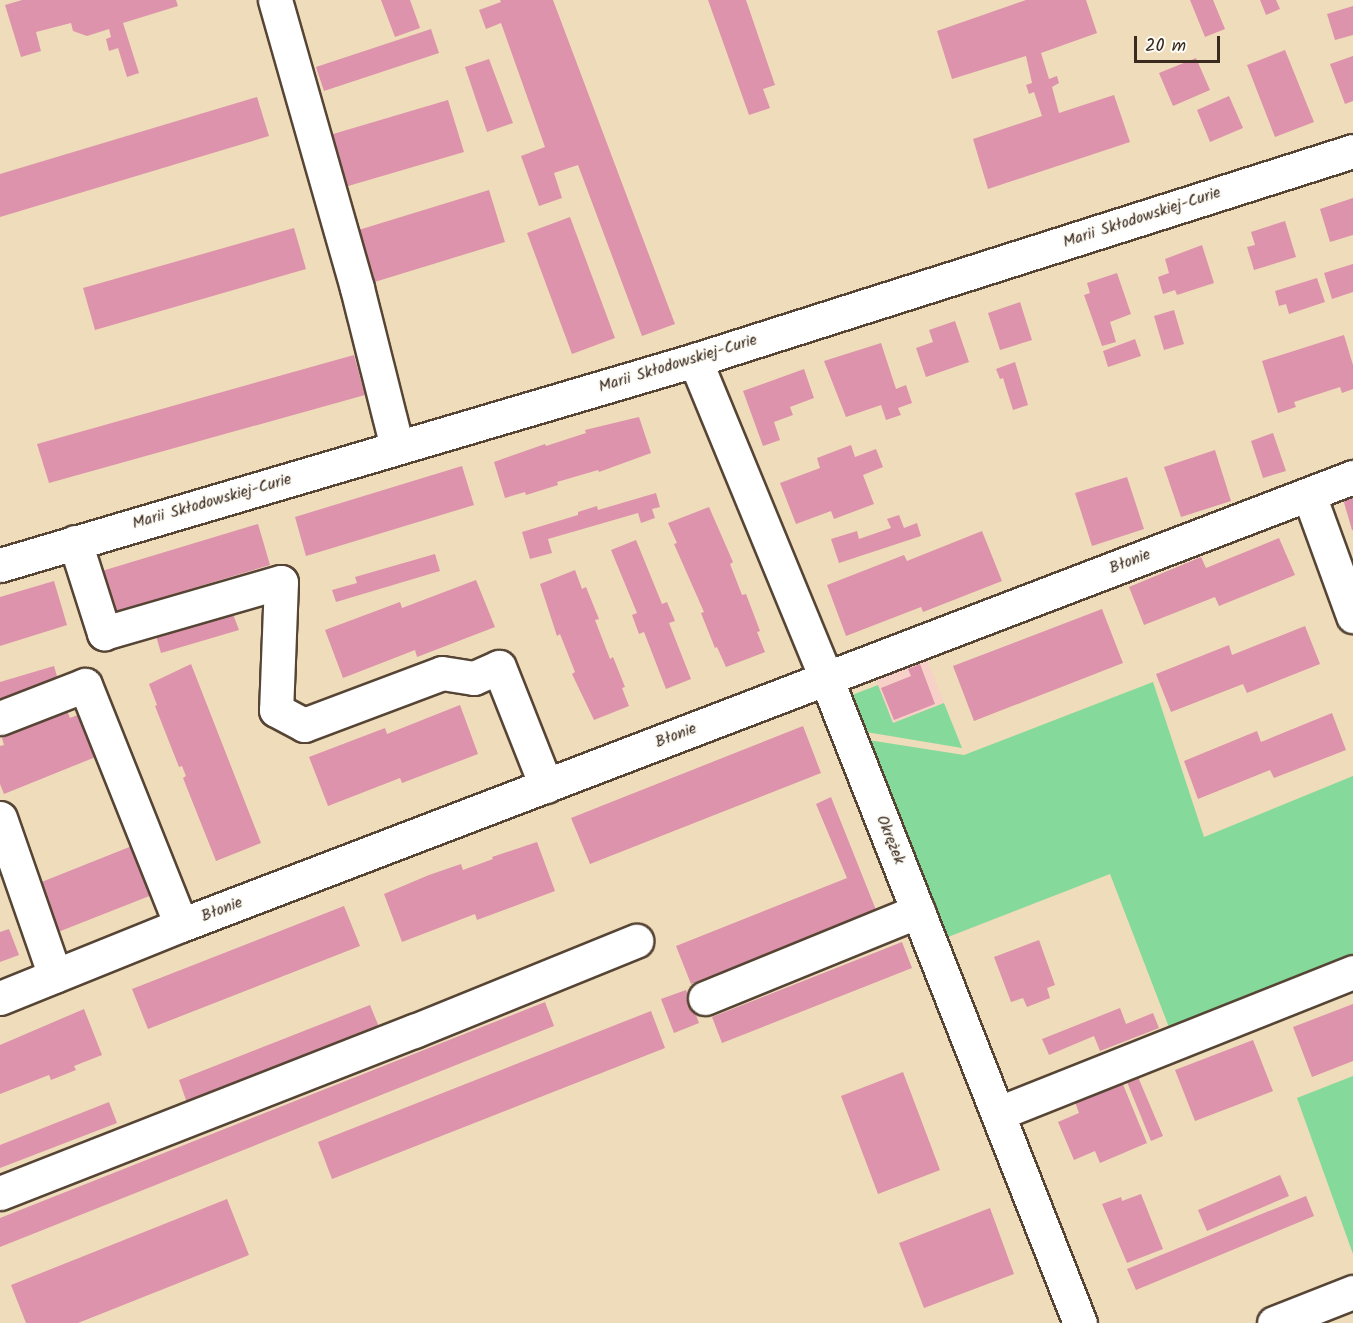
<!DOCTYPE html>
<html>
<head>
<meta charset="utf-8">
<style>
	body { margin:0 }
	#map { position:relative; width:1353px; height:1323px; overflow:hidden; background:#efdcba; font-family:Kalam,sans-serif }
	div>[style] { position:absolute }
	.built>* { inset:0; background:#f7d1c8 }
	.green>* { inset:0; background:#85d99a }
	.building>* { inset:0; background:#dd93ab }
	.roads { filter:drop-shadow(2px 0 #564535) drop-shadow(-2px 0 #564535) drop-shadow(0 2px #564535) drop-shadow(0 -2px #564535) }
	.minor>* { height:33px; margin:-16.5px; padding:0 16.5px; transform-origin:16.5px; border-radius:16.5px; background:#fff }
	span { translate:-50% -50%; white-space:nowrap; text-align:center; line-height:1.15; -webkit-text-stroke:4.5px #fdfcf7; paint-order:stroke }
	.street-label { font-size:16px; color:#3b2a1e }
	.scale { position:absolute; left:1134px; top:36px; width:86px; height:27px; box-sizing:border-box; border:3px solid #3b2a1e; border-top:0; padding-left:8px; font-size:18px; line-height:21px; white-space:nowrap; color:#3b2a1e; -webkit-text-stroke:4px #fdfcf7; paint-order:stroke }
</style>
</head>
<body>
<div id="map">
	<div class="built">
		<i style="clip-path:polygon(925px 654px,944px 703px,893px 723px,874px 674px)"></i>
	</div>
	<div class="green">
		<i style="clip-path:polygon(1153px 682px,1204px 837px,1353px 776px,1353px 963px,1172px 1035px,1110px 874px,948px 937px,868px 740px,964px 755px)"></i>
		<i style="clip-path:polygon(878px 685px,893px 723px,944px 703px,962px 748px,866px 732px,852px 695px)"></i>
		<i style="clip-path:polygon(1353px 1076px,1353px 1254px,1297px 1098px)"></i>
	</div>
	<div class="building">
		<i style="clip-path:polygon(22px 0,176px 0,178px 6px,123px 23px,139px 73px,127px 77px,118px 48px,109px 51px,106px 39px,111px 37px,109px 29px,87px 36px,73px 31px,71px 23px,36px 32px,41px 51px,21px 57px,5px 5px)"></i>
		<i style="clip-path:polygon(381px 0,410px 0,420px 28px,395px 37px)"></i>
		<i style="clip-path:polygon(500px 0,553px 0,675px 324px,642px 336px,578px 165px,554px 173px,562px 198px,539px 206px,521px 156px,545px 147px,501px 23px,486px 29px,479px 10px,501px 2px)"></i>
		<i style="clip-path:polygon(708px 0,746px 0,775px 85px,763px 89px,770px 108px,749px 115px)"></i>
		<i style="clip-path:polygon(1026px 0,1086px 0,1097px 33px,1041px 53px,1049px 79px,1057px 76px,1059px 83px,1052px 87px,1059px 113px,1114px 95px,1130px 142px,988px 189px,973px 139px,1042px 116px,1034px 92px,1029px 94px,1026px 85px,1032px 83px,1026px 56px,952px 79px,937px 31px)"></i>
		<i style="clip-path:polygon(1190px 0,1213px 0,1225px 29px,1205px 37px)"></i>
		<i style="clip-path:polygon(1260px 0,1276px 0,1280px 9px,1266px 15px)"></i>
		<i style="clip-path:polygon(1353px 6px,1353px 35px,1335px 40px,1327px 14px)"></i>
		<i style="clip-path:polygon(431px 29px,439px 53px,324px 91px,316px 67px)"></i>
		<i style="clip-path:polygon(1285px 50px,1314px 122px,1275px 137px,1247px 65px)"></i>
		<i style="clip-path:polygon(1353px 56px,1353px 101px,1345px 104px,1330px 64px)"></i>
		<i style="clip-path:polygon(1196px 58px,1210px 90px,1173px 106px,1159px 73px)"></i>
		<i style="clip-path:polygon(489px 59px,513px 123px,487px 132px,465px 67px)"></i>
		<i style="clip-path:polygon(1229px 96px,1243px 128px,1210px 142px,1197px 110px)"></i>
		<i style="clip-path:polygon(257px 97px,269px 136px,0 217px,0 174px)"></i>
		<i style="clip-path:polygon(448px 100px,464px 152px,338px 189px,323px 137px)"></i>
		<i style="clip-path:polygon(489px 190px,505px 242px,368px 284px,352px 232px)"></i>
		<i style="clip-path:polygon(1353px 198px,1353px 235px,1330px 242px,1320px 209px)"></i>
		<i style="clip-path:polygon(570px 217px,615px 338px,572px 354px,527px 233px)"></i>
		<i style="clip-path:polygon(1285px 221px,1296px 257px,1254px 270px,1247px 247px,1255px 245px,1251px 232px)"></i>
		<i style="clip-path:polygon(294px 228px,306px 269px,95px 330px,83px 288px)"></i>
		<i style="clip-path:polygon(1202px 245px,1214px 283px,1177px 295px,1175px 290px,1163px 294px,1158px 277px,1169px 273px,1165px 259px)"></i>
		<i style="clip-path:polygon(1353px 264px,1353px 292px,1332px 299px,1324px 273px)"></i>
		<i style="clip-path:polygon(1117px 273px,1131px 314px,1110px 322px,1116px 342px,1102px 346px,1084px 295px,1090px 293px,1087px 283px)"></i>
		<i style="clip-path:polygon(1317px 278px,1325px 302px,1289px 314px,1286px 304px,1279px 306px,1275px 291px)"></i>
		<i style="clip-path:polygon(1020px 302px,1032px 340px,1000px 350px,988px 313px)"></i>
		<i style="clip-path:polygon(1174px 310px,1184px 344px,1164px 350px,1154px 316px)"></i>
		<i style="clip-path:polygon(955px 321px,969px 362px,926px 377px,916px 348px,933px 342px,929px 330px)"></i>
		<i style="clip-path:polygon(1344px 335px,1353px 365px,1353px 389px,1342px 393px,1340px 387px,1294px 402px,1296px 407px,1278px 413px,1262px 361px)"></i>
		<i style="clip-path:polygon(1135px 339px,1141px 356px,1108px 367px,1103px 351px)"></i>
		<i style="clip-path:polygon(881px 343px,896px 389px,906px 385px,912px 403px,898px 408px,901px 415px,886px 420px,881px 405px,846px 417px,824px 361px)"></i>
		<i style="clip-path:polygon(354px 355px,365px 395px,49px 483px,37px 444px)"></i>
		<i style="clip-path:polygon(1015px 362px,1028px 405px,1013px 410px,1003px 378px,1000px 379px,996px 369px)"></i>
		<i style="clip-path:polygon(804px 369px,814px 398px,790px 407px,793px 415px,774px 422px,780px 440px,763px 446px,743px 391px)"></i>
		<i style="clip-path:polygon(639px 417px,651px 453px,599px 472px,598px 470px,557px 482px,558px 485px,526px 495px,525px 492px,505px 498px,494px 462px,545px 444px,546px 446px,586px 433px,585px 430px)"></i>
		<i style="clip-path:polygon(1273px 433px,1286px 471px,1263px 478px,1251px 441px)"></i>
		<i style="clip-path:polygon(851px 445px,855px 457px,876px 449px,883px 467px,863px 475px,874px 504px,834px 519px,831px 511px,796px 524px,780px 483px,820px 468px,817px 458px)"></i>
		<i style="clip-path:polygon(1215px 450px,1231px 501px,1181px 517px,1164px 467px)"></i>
		<i style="clip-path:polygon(462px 466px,474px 505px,306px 556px,295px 517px)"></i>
		<i style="clip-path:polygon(1127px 477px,1144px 529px,1092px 546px,1075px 493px)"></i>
		<i style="clip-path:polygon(656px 493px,660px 507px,652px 509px,655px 518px,641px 523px,638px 513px,548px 539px,552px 553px,530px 559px,522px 532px,578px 515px,578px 512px,597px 506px,598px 510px)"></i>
		<i style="clip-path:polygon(1353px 496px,1353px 530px,1352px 530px,1343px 499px)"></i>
		<i style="clip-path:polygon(709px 507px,733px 562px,730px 564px,742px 595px,746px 594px,760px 631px,757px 632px,765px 652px,726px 667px,717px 647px,715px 648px,701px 613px,704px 612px,674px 544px,677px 543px,668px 523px)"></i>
		<i style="clip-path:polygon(899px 515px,904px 528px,917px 523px,921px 536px,839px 563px,831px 539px,857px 531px,859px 539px,891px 528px,887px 519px)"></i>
		<i style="clip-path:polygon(258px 524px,270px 565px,104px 615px,92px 574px)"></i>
		<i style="clip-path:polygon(982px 531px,1002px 581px,923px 612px,921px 607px,846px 636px,827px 585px,904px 555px,907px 561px)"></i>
		<i style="clip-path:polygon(1279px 538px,1295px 575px,1219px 606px,1215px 597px,1144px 625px,1129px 587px,1201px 557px,1206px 568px)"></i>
		<i style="clip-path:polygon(636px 540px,662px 604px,667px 602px,675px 621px,669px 623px,691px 679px,666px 689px,644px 632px,639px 634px,632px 615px,637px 613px,611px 550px)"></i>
		<i style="clip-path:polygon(435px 554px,440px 571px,336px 602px,332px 590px,357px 583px,355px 577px)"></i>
		<i style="clip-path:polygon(575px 570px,582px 589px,586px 587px,599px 619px,595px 620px,610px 659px,613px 657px,625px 687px,622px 688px,629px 706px,594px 720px,572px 674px,575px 672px,560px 634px,557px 636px,540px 584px)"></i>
		<i style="clip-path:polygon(476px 580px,495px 627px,417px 657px,415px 650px,343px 678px,325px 630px,400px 602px,402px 608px)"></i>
		<i style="clip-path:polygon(54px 581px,67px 625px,0 646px,0 597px)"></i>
		<i style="clip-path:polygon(1102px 609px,1123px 663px,974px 721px,953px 666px)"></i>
		<i style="clip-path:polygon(233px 614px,239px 630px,161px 653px,156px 636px)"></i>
		<i style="clip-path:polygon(1305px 626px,1320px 664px,1247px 693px,1243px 684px,1171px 712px,1156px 674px,1229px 645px,1232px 655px)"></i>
		<i style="clip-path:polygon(191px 664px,261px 843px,216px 861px,183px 778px,186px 776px,182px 766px,179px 767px,155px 706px,157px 705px,149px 684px)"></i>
		<i style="clip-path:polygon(920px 664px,935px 704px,894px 720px,881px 688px,911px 676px,908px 669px)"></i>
		<i style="clip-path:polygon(54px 666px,59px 683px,0 700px,0 682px)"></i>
		<i style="clip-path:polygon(460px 705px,478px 754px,402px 783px,400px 778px,328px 806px,309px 757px,385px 728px,387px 734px)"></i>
		<i style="clip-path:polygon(67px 711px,70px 718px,85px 712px,103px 754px,4px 794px,0 784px,0 746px,4px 745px,2px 738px)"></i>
		<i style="clip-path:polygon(1332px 713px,1346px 750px,1274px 778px,1270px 770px,1198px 799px,1184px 761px,1257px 731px,1261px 742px)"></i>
		<i style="clip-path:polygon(803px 726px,821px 773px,590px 864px,571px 818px)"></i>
		<i style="clip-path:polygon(831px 797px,876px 910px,691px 984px,676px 946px,847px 878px,816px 804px)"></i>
		<i style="clip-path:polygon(537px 842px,555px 891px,477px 920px,475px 914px,402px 942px,384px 894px,429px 875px,461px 864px,463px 870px,493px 859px,492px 857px)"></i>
		<i style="clip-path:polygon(137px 844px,157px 893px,53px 934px,34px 885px)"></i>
		<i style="clip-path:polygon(344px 906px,360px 946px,148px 1029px,132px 989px)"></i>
		<i style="clip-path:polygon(9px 929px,19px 955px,0 962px,0 932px)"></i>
		<i style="clip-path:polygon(1039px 940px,1055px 985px,1047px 988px,1050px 998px,1027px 1007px,1023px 998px,1011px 1002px,994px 957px)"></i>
		<i style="clip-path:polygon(902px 942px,912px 968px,722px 1043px,712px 1017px)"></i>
		<i style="clip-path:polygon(686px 990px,699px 1023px,674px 1033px,661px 999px)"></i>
		<i style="clip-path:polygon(545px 1002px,554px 1026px,0 1247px,0 1218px)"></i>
		<i style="clip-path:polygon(1353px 1004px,1353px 1061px,1312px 1077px,1293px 1027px)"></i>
		<i style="clip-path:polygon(370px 1005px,379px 1027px,187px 1103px,179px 1080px)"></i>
		<i style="clip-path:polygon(1120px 1008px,1126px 1024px,1153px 1013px,1159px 1028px,1100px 1051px,1094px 1036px,1049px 1055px,1042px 1039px)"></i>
		<i style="clip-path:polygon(84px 1009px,102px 1055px,74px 1066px,76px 1070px,51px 1080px,49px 1075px,0 1094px,0 1045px)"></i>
		<i style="clip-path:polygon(651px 1011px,665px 1048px,332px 1179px,318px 1142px)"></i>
		<i style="clip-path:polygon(1253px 1040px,1273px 1091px,1195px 1121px,1175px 1070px)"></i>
		<i style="clip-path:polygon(903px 1072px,940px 1170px,878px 1194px,841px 1096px)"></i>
		<i style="clip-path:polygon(1138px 1077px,1163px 1136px,1151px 1141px,1127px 1082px)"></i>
		<i style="clip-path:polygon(1122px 1082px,1147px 1143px,1100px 1163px,1095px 1151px,1074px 1160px,1058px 1122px,1079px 1113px,1075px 1102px)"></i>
		<i style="clip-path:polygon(109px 1102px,117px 1123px,0 1168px,0 1145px)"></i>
		<i style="clip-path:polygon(1280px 1175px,1289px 1196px,1207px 1231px,1198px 1210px)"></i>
		<i style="clip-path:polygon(1141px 1194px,1163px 1249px,1127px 1263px,1102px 1204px,1121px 1197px,1122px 1201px)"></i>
		<i style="clip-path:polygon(1306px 1196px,1314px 1216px,1136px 1290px,1127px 1269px)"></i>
		<i style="clip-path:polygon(227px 1199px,249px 1255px,78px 1323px,26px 1323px,11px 1285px)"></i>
		<i style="clip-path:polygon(990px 1208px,1014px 1274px,924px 1308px,899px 1243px)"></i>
	</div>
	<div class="roads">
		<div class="minor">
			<i style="left:275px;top:0;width:299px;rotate:74.1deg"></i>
			<i style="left:357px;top:288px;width:164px;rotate:75.9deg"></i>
			<i style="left:695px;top:360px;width:344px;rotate:67.6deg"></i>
			<i style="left:826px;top:678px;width:693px;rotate:68.51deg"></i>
			<i style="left:1309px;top:495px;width:129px;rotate:70deg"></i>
			<i style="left:75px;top:542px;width:96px;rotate:72.3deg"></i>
			<i style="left:104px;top:633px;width:184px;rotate:-16.1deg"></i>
			<i style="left:281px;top:582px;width:128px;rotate:92.2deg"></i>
			<i style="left:276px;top:710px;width:32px;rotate:28deg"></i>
			<i style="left:304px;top:725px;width:147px;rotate:-20.6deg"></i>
			<i style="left:442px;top:673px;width:32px;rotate:9deg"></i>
			<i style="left:474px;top:678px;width:27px;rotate:-24deg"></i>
			<i style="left:499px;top:667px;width:128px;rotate:68.4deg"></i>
			<i style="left:0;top:565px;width:725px;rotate:-16.43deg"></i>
			<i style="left:695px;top:360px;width:690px;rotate:-17.62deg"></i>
			<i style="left:0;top:718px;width:91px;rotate:-21.2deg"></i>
			<i style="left:85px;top:685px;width:258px;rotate:68.2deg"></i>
			<i style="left:0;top:818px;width:167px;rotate:70.8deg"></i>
			<i style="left:0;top:998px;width:195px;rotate:-22deg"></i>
			<i style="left:181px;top:925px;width:1255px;rotate:-20.92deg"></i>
			<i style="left:705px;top:998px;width:230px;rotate:-22.2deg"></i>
			<i style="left:999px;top:1113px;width:381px;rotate:-21.7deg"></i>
			<i style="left:0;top:1193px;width:445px;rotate:-21.4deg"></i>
			<i style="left:414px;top:1031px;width:240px;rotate:-22.1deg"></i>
			<i style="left:1274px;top:1323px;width:85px;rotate:-21.4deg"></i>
		</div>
	</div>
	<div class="street-label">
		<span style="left:1142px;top:218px;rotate:-18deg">Marii Skłodowskiej-Curie</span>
		<span style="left:678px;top:364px;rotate:-17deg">Marii Skłodowskiej-Curie</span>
		<span style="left:212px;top:502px;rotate:-16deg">Marii Skłodowskiej-Curie</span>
		<span style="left:1130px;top:562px;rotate:-21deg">Błonie</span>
		<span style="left:676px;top:736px;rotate:-21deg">Błonie</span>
		<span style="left:890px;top:840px;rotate:68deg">Okrężek</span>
		<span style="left:222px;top:910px;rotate:-21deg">Błonie</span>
	</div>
	<div class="scale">20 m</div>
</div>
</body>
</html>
